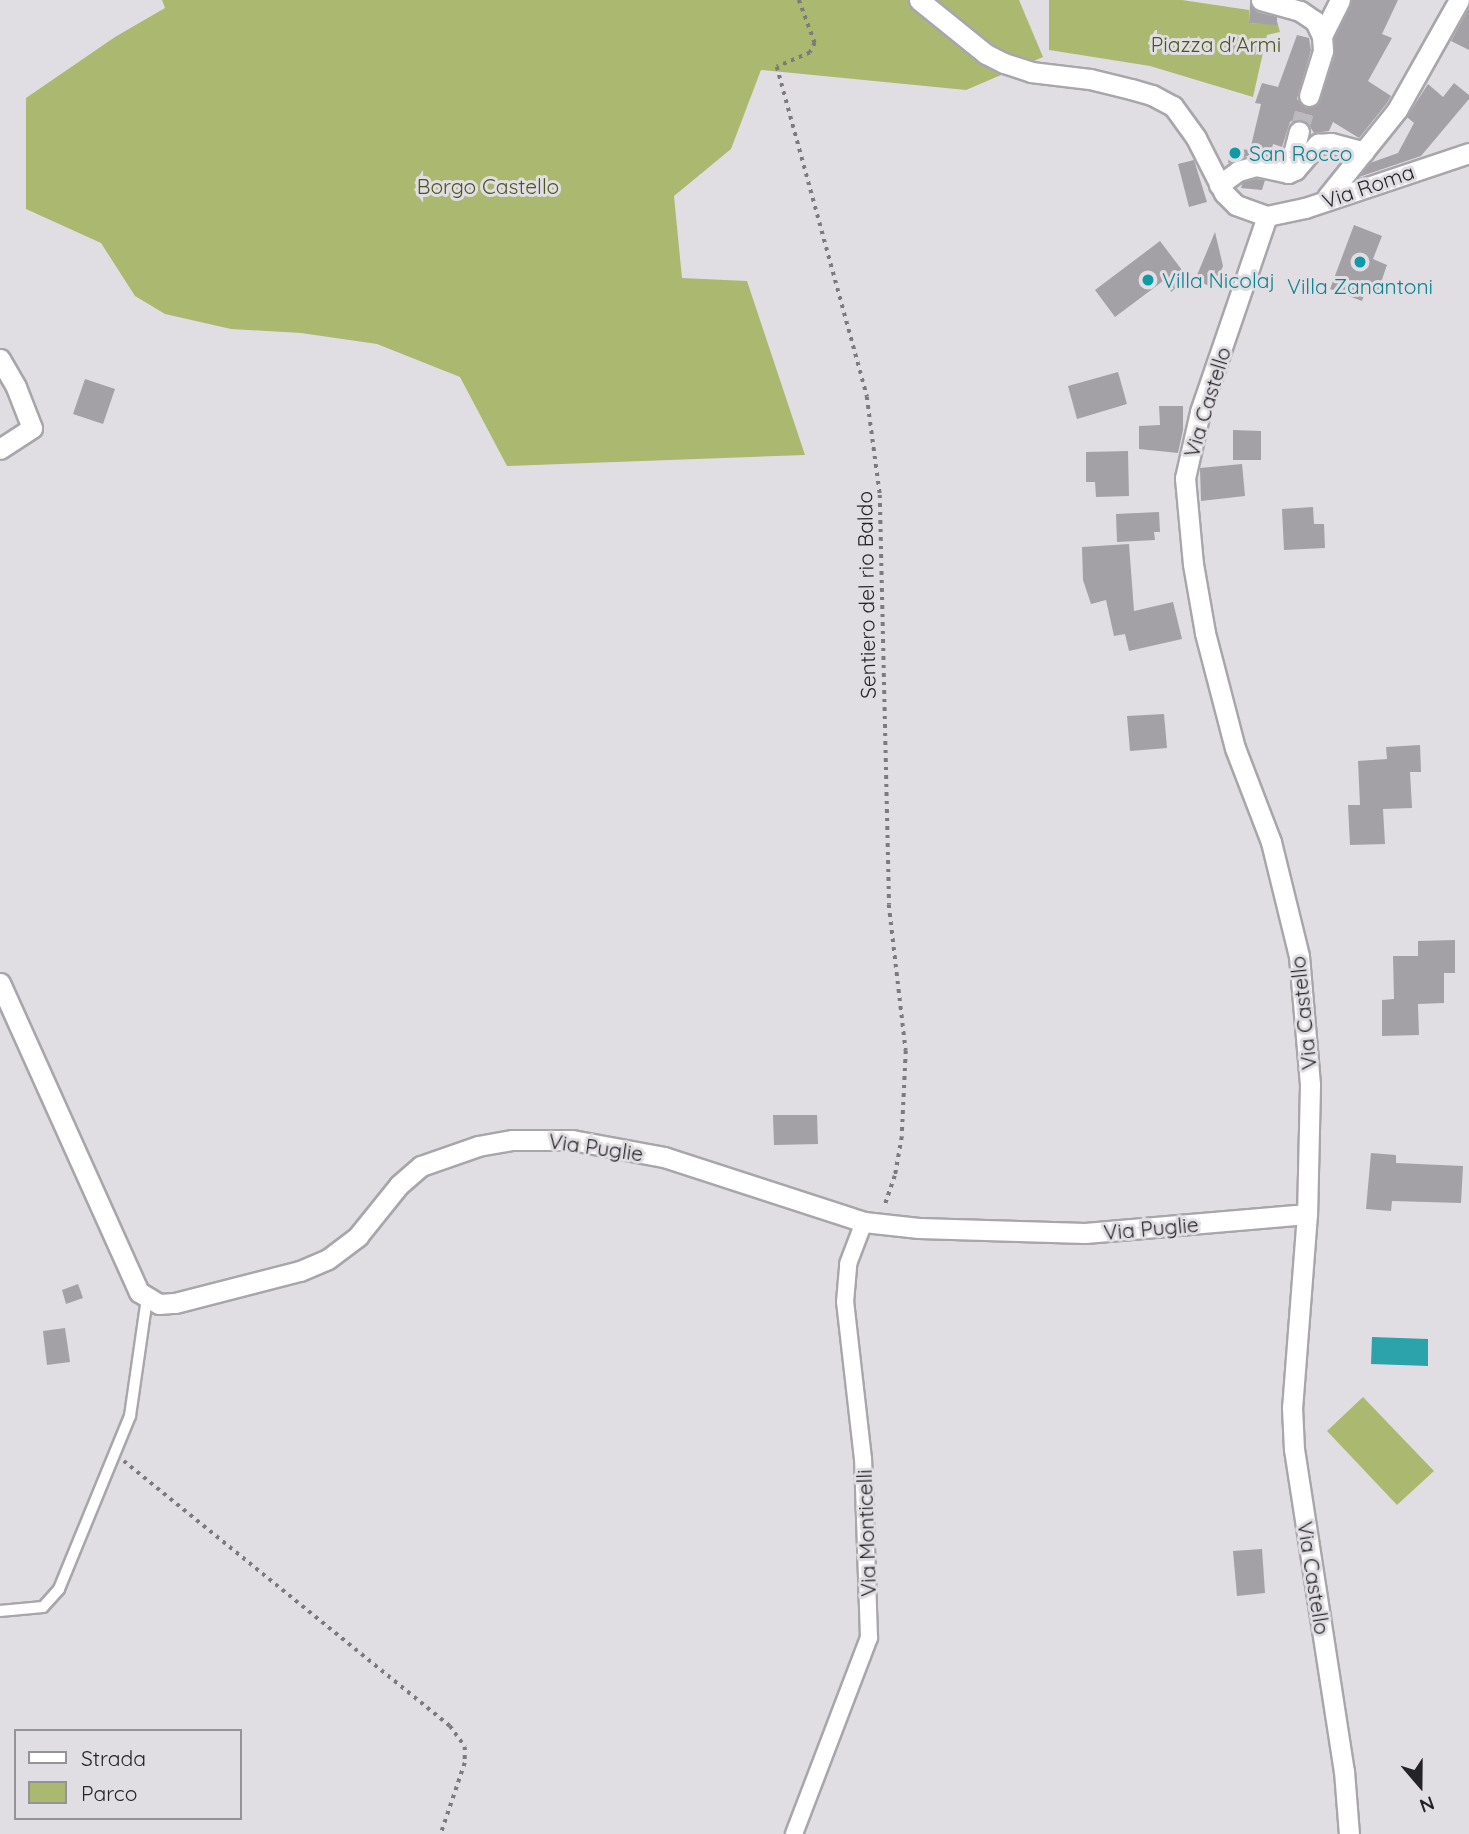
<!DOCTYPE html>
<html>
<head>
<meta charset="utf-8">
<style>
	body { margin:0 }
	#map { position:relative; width:1469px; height:1834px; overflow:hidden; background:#e1dee3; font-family:Quicksand,sans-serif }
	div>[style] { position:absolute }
	.green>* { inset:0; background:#abb970 }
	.water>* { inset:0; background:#2ca3ab }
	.building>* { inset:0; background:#a3a0a6 }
	.minor-tunnel>* { height:19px; margin-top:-9.5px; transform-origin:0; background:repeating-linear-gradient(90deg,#bbb9bd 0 19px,transparent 0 29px) }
	.path>* { height:3.5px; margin-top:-1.75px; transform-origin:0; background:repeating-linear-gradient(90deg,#7c7a7d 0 3.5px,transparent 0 8.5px) }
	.roads { filter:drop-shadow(2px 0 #a9a6ab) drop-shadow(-2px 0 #a9a6ab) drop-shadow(0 2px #a9a6ab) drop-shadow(0 -2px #a9a6ab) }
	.service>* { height:10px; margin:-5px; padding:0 5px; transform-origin:5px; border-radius:5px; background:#fff }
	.pedestrian>* { height:16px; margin:-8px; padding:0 8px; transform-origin:8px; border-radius:8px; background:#fff }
	.minor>* { height:19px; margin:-9.5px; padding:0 9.5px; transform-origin:9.5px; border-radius:9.5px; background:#fff }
	.dots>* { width:19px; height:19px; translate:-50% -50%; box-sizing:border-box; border:4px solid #e1dee3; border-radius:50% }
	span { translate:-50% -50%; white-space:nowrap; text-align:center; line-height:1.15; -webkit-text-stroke:6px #e1dee3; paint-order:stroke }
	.park-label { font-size:21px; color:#4d561f }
	.culture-label { font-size:21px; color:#0d838f }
	.left { translate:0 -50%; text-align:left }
	.street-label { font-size:21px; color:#242325 }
	.legend { position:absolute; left:14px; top:1729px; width:228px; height:91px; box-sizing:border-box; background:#e1dee3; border:2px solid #959397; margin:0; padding:9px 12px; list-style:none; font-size:21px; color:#242325 }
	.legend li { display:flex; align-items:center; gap:14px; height:35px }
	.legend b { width:35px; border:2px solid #959397 }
	.north { position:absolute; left:1385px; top:1750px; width:70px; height:70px; -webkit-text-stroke:5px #e1dee3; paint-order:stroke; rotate:160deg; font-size:19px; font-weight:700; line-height:28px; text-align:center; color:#242325 }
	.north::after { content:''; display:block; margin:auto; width:24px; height:32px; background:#242325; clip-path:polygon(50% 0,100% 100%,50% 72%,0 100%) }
</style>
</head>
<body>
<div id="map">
	<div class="green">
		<i style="clip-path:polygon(162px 0,1019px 0,1043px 57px,966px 90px,761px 70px,731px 149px,674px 196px,682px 278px,747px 281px,805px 455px,507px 466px,460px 377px,377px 344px,301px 333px,231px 329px,165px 314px,135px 296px,101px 243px,26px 209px,26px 98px,115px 37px,165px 8px)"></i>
		<i style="clip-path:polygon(1049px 0,1182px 0,1249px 10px,1249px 23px,1266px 24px,1267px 20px,1277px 21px,1280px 32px,1267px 35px,1253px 97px,1150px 66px,1049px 50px)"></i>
		<i style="clip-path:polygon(1363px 1397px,1434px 1471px,1397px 1505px,1327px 1431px)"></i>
	</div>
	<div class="water">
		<i style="clip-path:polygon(1372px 1337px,1428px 1339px,1428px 1366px,1371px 1364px)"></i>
	</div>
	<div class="building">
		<i style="clip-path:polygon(1352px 0,1398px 0,1382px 34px,1392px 38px,1368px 81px,1391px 96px,1387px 103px,1359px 138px,1333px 122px,1329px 131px,1314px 133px,1307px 122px,1296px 119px,1290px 122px,1282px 147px,1273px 144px,1270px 157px,1253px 154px,1228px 163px,1230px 148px,1250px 150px,1261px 104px,1255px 103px,1262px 83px,1278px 87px,1297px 35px,1309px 38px,1311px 50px,1297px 99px,1306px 108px,1318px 104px,1335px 55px,1334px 38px)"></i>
		<i style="clip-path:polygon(1250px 4px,1257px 12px,1277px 17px,1277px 25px,1249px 23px)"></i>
		<i style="clip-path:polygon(1469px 8px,1469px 50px,1451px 41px)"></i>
		<i style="clip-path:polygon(1454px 83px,1469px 95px,1469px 99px,1421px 156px,1359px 177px,1370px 163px,1398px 153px,1414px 123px,1407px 117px,1428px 84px,1443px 97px)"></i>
		<i style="clip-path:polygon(1194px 160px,1207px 202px,1189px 207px,1178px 164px)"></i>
		<i style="clip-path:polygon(1256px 179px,1265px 180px,1262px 190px,1241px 188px,1243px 182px)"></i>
		<i style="clip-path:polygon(1354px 225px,1382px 236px,1373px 259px,1387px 265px,1377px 294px,1366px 289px,1362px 301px,1330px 289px)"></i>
		<i style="clip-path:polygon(1215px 232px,1223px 266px,1214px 288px,1195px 280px)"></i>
		<i style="clip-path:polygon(1160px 241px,1188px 278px,1171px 292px,1163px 281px,1115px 317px,1095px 290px)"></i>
		<i style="clip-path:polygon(1118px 372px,1127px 404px,1077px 419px,1068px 386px)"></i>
		<i style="clip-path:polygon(85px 379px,115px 389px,103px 424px,73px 414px)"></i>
		<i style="clip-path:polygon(1159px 406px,1183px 406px,1183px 430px,1178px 453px,1139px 449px,1139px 426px,1160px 425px)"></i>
		<i style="clip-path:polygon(1233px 430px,1261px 431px,1261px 460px,1233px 460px)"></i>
		<i style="clip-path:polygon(1128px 451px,1129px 496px,1096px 497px,1095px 482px,1086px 482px,1086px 452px)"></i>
		<i style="clip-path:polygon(1242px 464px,1245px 496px,1201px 501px,1200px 468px)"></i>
		<i style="clip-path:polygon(1313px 507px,1314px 524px,1324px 524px,1325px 548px,1284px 550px,1282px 509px)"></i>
		<i style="clip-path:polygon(1159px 512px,1160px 532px,1154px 532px,1155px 540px,1117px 542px,1116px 514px)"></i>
		<i style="clip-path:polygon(1129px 544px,1134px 611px,1173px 602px,1182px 639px,1129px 651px,1125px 634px,1114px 636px,1106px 600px,1091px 604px,1083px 580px,1082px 547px)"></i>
		<i style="clip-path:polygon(1164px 714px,1167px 748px,1130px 751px,1127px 716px)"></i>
		<i style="clip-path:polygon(1420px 745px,1421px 772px,1410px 772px,1412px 808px,1383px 809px,1385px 844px,1350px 845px,1348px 805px,1360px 805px,1358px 761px,1387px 759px,1386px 747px)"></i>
		<i style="clip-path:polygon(1455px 940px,1455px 973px,1444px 973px,1444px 1003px,1418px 1004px,1419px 1035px,1382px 1036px,1382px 1000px,1394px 999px,1393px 956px,1418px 956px,1418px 941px)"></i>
		<i style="clip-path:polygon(773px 1115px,817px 1115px,818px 1144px,774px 1145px)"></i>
		<i style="clip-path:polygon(1371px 1153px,1396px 1155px,1396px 1163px,1463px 1166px,1461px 1203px,1392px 1201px,1391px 1211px,1366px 1209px)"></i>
		<i style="clip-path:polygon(78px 1284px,83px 1298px,66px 1304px,62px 1290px)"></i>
		<i style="clip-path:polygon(65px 1328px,70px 1362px,47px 1365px,43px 1331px)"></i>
		<i style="clip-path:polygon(1262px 1549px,1265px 1593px,1237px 1596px,1233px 1551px)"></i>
	</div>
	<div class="minor-tunnel">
		<i style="left:1299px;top:131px;width:36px;rotate:-74deg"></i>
	</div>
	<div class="path">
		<i style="left:799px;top:0;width:46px;rotate:69.6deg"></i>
		<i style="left:815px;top:43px;width:11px;rotate:117deg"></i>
		<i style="left:810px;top:53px;width:36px;rotate:157deg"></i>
		<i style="left:777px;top:67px;width:342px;rotate:74.7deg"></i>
		<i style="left:867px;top:397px;width:99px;rotate:82.4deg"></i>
		<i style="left:880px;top:495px;width:410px;rotate:88.7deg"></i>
		<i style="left:889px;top:905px;width:147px;rotate:83.4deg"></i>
		<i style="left:906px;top:1051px;width:86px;rotate:92.7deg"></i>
		<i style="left:902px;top:1137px;width:40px;rotate:100deg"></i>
		<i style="left:895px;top:1176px;width:31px;rotate:109deg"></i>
		<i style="left:124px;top:1461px;width:420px;rotate:39.1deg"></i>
		<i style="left:450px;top:1726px;width:26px;rotate:54deg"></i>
		<i style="left:465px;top:1747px;width:16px;rotate:90deg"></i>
		<i style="left:465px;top:1763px;width:75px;rotate:108.7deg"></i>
	</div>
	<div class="roads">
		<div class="service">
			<i style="left:0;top:1611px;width:43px;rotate:-5.3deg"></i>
			<i style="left:43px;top:1607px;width:24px;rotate:-48deg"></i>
			<i style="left:59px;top:1589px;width:187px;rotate:-67.7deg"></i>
			<i style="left:130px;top:1416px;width:119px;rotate:-81.8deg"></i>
		</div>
		<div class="pedestrian">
			<i style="left:794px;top:1834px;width:210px;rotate:-69.1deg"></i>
			<i style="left:869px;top:1638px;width:179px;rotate:-91.9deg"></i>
			<i style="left:863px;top:1459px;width:158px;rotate:-96.5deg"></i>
			<i style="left:845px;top:1302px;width:38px;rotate:-85deg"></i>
			<i style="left:848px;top:1264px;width:45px;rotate:-69.1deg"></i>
		</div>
		<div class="minor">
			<i style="left:919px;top:0;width:86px;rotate:38.9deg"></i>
			<i style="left:986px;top:54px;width:20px;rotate:27deg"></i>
			<i style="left:1004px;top:63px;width:28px;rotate:18deg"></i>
			<i style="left:1031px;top:72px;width:59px;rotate:6.8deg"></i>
			<i style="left:1090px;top:79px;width:42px;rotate:13.7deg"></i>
			<i style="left:1131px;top:89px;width:22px;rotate:16deg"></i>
			<i style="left:1152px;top:95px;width:24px;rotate:28deg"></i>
			<i style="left:1173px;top:106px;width:39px;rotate:54deg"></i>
			<i style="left:1196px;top:138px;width:62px;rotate:63deg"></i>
			<i style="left:1224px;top:193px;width:17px;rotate:45deg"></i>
			<i style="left:1236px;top:205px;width:33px;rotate:20deg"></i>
			<i style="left:1267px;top:216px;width:39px;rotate:-12deg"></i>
			<i style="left:1305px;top:208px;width:173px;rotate:-18.5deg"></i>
			<i style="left:1261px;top:0;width:41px;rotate:15.8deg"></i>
			<i style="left:1300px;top:11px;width:18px;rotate:34deg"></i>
			<i style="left:1315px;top:21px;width:17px;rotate:65deg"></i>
			<i style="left:1322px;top:36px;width:15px;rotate:86deg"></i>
			<i style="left:1323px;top:51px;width:47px;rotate:107.3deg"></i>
			<i style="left:1322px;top:36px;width:40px;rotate:-63.4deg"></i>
			<i style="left:1288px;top:173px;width:43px;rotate:-75.3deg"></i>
			<i style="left:1219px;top:185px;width:24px;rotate:-36deg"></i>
			<i style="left:1238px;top:171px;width:19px;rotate:-16deg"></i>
			<i style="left:1256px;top:166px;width:33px;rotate:12deg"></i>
			<i style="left:1288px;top:173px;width:8px;rotate:-23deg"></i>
			<i style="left:1295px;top:170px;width:35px;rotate:-49deg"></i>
			<i style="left:1318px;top:144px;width:13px;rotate:-4deg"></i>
			<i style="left:1331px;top:143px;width:34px;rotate:15deg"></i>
			<i style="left:1327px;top:197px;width:112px;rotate:-51.2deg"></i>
			<i style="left:1397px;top:110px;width:126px;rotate:-60.6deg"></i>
			<i style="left:1267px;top:216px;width:207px;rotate:108.9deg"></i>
			<i style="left:1200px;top:412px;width:68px;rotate:102.8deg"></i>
			<i style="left:1185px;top:478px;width:86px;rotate:84.7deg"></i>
			<i style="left:1193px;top:564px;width:70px;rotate:80.1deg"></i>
			<i style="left:1205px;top:633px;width:119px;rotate:75.4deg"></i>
			<i style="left:1235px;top:748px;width:101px;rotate:69deg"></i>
			<i style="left:1271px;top:842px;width:117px;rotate:76.2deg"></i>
			<i style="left:1299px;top:956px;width:129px;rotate:85.1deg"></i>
			<i style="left:1310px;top:1085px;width:129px;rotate:91.3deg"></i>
			<i style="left:1307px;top:1214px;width:194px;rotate:94.4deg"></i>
			<i style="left:1292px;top:1407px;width:42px;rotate:87.3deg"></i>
			<i style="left:1294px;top:1449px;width:326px;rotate:81.2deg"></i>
			<i style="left:1344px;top:1771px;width:63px;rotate:85.5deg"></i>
			<i style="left:0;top:359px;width:32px;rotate:60deg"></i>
			<i style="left:16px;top:387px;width:44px;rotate:68.7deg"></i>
			<i style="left:32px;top:428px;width:38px;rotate:147deg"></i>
			<i style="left:0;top:983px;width:339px;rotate:65.8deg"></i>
			<i style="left:139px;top:1292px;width:23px;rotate:31deg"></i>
			<i style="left:159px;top:1304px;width:16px;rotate:-4deg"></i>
			<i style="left:175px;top:1303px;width:129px;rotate:-14.4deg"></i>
			<i style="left:300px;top:1271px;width:30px;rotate:-23deg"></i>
			<i style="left:328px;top:1259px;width:38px;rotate:-37deg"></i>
			<i style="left:358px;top:1236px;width:65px;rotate:-51.2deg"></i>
			<i style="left:399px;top:1185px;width:29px;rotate:-41deg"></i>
			<i style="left:421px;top:1166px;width:60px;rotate:-19.3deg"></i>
			<i style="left:478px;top:1146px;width:35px;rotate:-10deg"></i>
			<i style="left:512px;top:1140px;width:60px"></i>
			<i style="left:572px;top:1140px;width:94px;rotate:10.5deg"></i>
			<i style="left:664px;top:1157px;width:210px;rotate:18deg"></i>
			<i style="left:864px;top:1222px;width:55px;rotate:6.2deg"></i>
			<i style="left:919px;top:1228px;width:166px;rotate:1.7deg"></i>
			<i style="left:1085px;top:1233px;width:223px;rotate:-4.9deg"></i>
		</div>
	</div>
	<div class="dots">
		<i style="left:1235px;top:153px;background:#0f9aa8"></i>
		<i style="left:1360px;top:262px;background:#0f9aa8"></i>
		<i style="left:1148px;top:280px;background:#0f9aa8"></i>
	</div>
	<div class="park-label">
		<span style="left:1216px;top:44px">Piazza d'Armi</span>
		<span style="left:488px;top:186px">Borgo Castello</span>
	</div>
	<div class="culture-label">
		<span class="left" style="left:1249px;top:153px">San Rocco</span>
		<span class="left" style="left:1162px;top:280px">Villa Nicolaj</span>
		<span style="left:1360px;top:286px">Villa Zanantoni</span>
	</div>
	<div class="street-label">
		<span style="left:1368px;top:186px;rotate:-19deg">Via Roma</span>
		<span style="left:1207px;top:402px;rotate:-73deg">Via Castello</span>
		<span style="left:866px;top:595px;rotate:-91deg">Sentiero del rio Baldo</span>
		<span style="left:1303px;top:1013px;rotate:-96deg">Via Castello</span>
		<span style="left:596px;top:1147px;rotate:8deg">Via Puglie</span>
		<span style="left:1151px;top:1228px;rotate:-5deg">Via Puglie</span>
		<span style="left:866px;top:1533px;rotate:-92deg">Via Monticelli</span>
		<span style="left:1314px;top:1578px;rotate:81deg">Via Castello</span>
	</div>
	<ul class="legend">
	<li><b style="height:9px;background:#fff"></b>Strada</li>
	<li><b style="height:19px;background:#abb970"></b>Parco</li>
	</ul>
	<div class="north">N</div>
</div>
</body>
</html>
